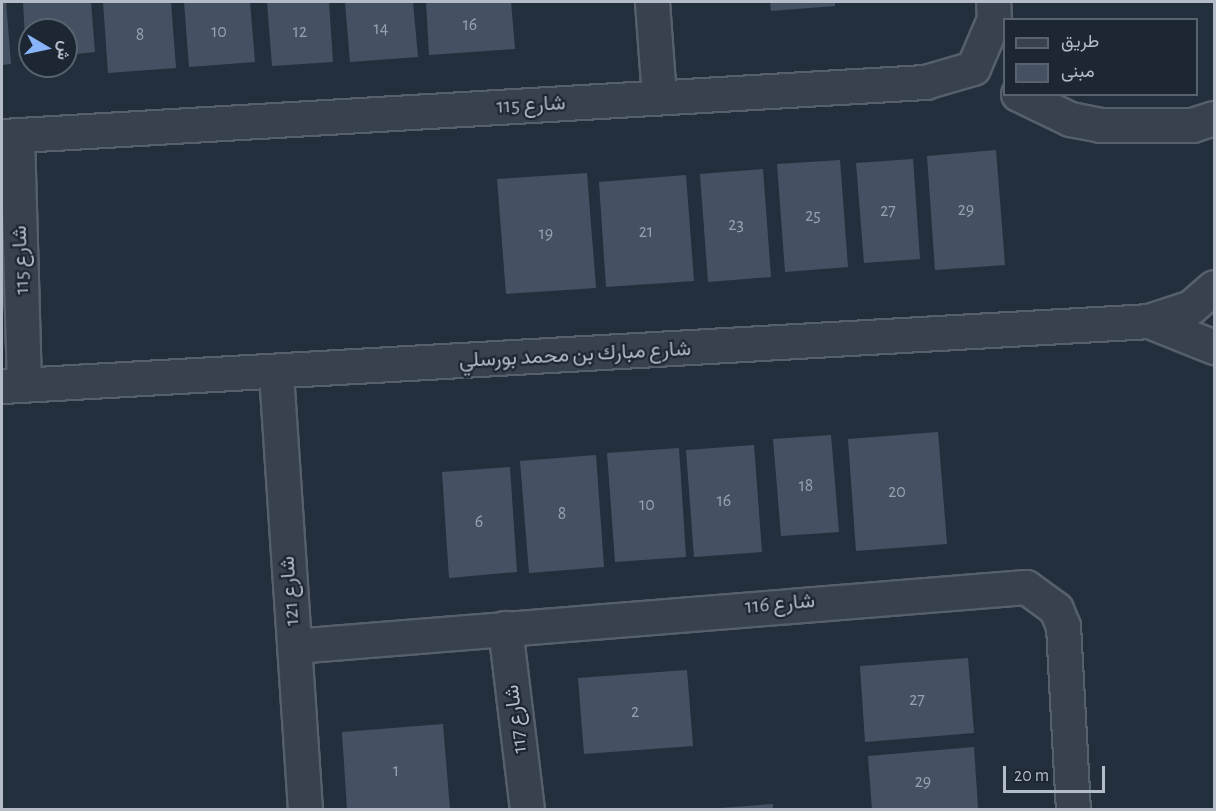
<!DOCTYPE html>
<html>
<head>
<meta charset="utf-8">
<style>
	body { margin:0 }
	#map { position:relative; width:1216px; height:811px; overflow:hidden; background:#242f3e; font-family:"Alegreya Sans",Vazirmatn,sans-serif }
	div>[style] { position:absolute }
	.building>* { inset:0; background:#455162 }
	.roads { filter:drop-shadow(2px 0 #565f6c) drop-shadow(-2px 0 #565f6c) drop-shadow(0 2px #565f6c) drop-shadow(0 -2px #565f6c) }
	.minor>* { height:33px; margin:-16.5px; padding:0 16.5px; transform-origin:16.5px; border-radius:16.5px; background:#38414e }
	span { translate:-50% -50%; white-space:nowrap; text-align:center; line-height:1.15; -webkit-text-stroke:4.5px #1d2633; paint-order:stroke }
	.number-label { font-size:18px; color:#98a1af }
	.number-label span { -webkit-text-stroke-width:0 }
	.street-label { font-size:21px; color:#b4bcc9 }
	.frame { position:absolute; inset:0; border:3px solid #b4bcc9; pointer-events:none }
	.legend { position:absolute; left:1003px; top:18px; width:195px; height:78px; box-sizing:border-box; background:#1d2633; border:2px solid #59626f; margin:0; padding:8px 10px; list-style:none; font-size:18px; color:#b4bcc9 }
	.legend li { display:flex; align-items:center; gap:12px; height:30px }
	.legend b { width:30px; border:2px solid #59626f }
	.north { position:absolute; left:18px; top:18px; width:60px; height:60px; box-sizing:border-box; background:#1d2633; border:2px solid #59626f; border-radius:50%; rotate:99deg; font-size:16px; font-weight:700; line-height:24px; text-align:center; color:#b4bcc9 }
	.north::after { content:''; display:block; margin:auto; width:21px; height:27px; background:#8ab4f8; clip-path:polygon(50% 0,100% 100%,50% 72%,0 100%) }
	.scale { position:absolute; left:1003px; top:766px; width:102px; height:27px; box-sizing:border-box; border:3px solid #b4bcc9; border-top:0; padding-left:8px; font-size:18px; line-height:21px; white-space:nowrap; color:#b4bcc9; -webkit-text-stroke:4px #1d2633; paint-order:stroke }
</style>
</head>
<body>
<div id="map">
	<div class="building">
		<i style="clip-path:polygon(2px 2px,6px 2px,11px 64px,2px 65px)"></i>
		<i style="clip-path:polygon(23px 2px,91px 2px,95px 52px,66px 55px,66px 30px,30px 30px,26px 58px)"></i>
		<i style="clip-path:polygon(103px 2px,171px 2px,176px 68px,108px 73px)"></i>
		<i style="clip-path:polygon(184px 2px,250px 2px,255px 62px,189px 67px)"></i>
		<i style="clip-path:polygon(267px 2px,329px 2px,333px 62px,272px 66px)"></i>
		<i style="clip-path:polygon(345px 2px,413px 2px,418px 57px,350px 62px)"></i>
		<i style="clip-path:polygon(426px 2px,511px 2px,515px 49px,429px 55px)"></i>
		<i style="clip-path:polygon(770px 2px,835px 2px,835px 6px,771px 11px)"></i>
		<i style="clip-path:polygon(996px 150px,1005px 265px,935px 270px,927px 156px)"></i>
		<i style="clip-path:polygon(913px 159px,920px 259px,864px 263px,856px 163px)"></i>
		<i style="clip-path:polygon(840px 160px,848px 267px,785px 272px,777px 164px)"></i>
		<i style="clip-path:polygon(763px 169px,771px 277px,708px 282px,700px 174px)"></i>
		<i style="clip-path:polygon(587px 173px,596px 288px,506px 294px,497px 179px)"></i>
		<i style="clip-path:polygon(686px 175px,694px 281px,606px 287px,599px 182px)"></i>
		<i style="clip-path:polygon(938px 432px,947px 544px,856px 551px,848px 439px)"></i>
		<i style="clip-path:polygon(831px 435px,839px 532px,781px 536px,773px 439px)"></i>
		<i style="clip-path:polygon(754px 445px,762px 552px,694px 557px,686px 450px)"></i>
		<i style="clip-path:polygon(679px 448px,686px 557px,615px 562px,607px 453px)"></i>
		<i style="clip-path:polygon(596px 455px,604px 567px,529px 573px,520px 461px)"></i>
		<i style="clip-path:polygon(510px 467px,517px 572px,449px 578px,442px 472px)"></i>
		<i style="clip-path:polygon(968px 658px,974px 733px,865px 742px,860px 666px)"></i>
		<i style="clip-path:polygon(687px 670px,693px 746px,584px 754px,578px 678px)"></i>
		<i style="clip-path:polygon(443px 724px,450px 810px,347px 810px,342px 732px)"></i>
		<i style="clip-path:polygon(974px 747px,978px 808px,872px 810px,868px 756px)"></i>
		<i style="clip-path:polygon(773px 804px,773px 810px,721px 810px,720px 808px)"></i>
	</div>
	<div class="roads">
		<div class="minor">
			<i style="left:652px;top:2px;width:95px;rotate:85.8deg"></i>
			<i style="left:1018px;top:94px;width:58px;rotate:25.7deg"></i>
			<i style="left:1070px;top:119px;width:31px;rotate:11deg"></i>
			<i style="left:1100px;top:125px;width:92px"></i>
			<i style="left:1192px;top:125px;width:23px;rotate:-18deg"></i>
			<i style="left:17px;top:135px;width:250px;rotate:88.4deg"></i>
			<i style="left:2px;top:136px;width:925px;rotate:-3.35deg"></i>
			<i style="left:925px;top:82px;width:50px;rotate:-16.3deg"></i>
			<i style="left:973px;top:68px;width:53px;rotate:-66.8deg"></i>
			<i style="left:994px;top:19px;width:17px;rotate:-93deg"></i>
			<i style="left:1149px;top:321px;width:70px;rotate:21.8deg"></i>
			<i style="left:276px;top:373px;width:438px;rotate:86.2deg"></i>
			<i style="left:2px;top:386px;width:1149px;rotate:-3.24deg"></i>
			<i style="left:1149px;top:321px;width:44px;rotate:-18.4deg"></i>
			<i style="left:1191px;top:307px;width:30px;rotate:-41deg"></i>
			<i style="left:505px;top:628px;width:183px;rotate:83.1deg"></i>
			<i style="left:294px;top:646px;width:734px;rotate:-4.61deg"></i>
			<i style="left:1026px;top:587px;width:37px;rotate:36deg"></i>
			<i style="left:1056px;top:609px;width:18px;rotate:68deg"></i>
			<i style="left:1063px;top:626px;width:184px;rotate:86.9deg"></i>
		</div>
	</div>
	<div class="number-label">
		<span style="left:470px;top:25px">16</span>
		<span style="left:381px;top:29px">14</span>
		<span style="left:219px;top:32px">10</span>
		<span style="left:300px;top:32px">12</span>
		<span style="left:140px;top:35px">8</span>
		<span style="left:966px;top:210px">29</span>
		<span style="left:888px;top:211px">27</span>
		<span style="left:813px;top:216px">25</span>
		<span style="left:736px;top:225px">23</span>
		<span style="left:646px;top:232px">21</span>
		<span style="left:546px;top:234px">19</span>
		<span style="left:806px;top:486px">18</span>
		<span style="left:897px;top:492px">20</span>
		<span style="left:724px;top:501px">16</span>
		<span style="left:647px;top:505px">10</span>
		<span style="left:562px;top:514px">8</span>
		<span style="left:479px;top:522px">6</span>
		<span style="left:917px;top:700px">27</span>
		<span style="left:635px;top:712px">2</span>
		<span style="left:396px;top:771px">1</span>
		<span style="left:923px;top:782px">29</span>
	</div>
	<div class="street-label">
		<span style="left:531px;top:105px;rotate:-3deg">شارع 115</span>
		<span style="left:21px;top:260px;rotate:-92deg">شارع 115</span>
		<span style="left:575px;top:355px;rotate:-3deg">شارع مبارك بن محمد بورسلي</span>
		<span style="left:290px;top:591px;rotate:-94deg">شارع 121</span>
		<span style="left:780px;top:604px;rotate:-5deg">شارع 116</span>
		<span style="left:516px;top:719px;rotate:-97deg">شارع 117</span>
	</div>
	<div class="frame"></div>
	<ul class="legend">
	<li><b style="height:8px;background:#38414e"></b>طريق</li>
	<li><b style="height:16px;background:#455162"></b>مبنى</li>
	</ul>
	<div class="north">ش</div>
	<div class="scale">20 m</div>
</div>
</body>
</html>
